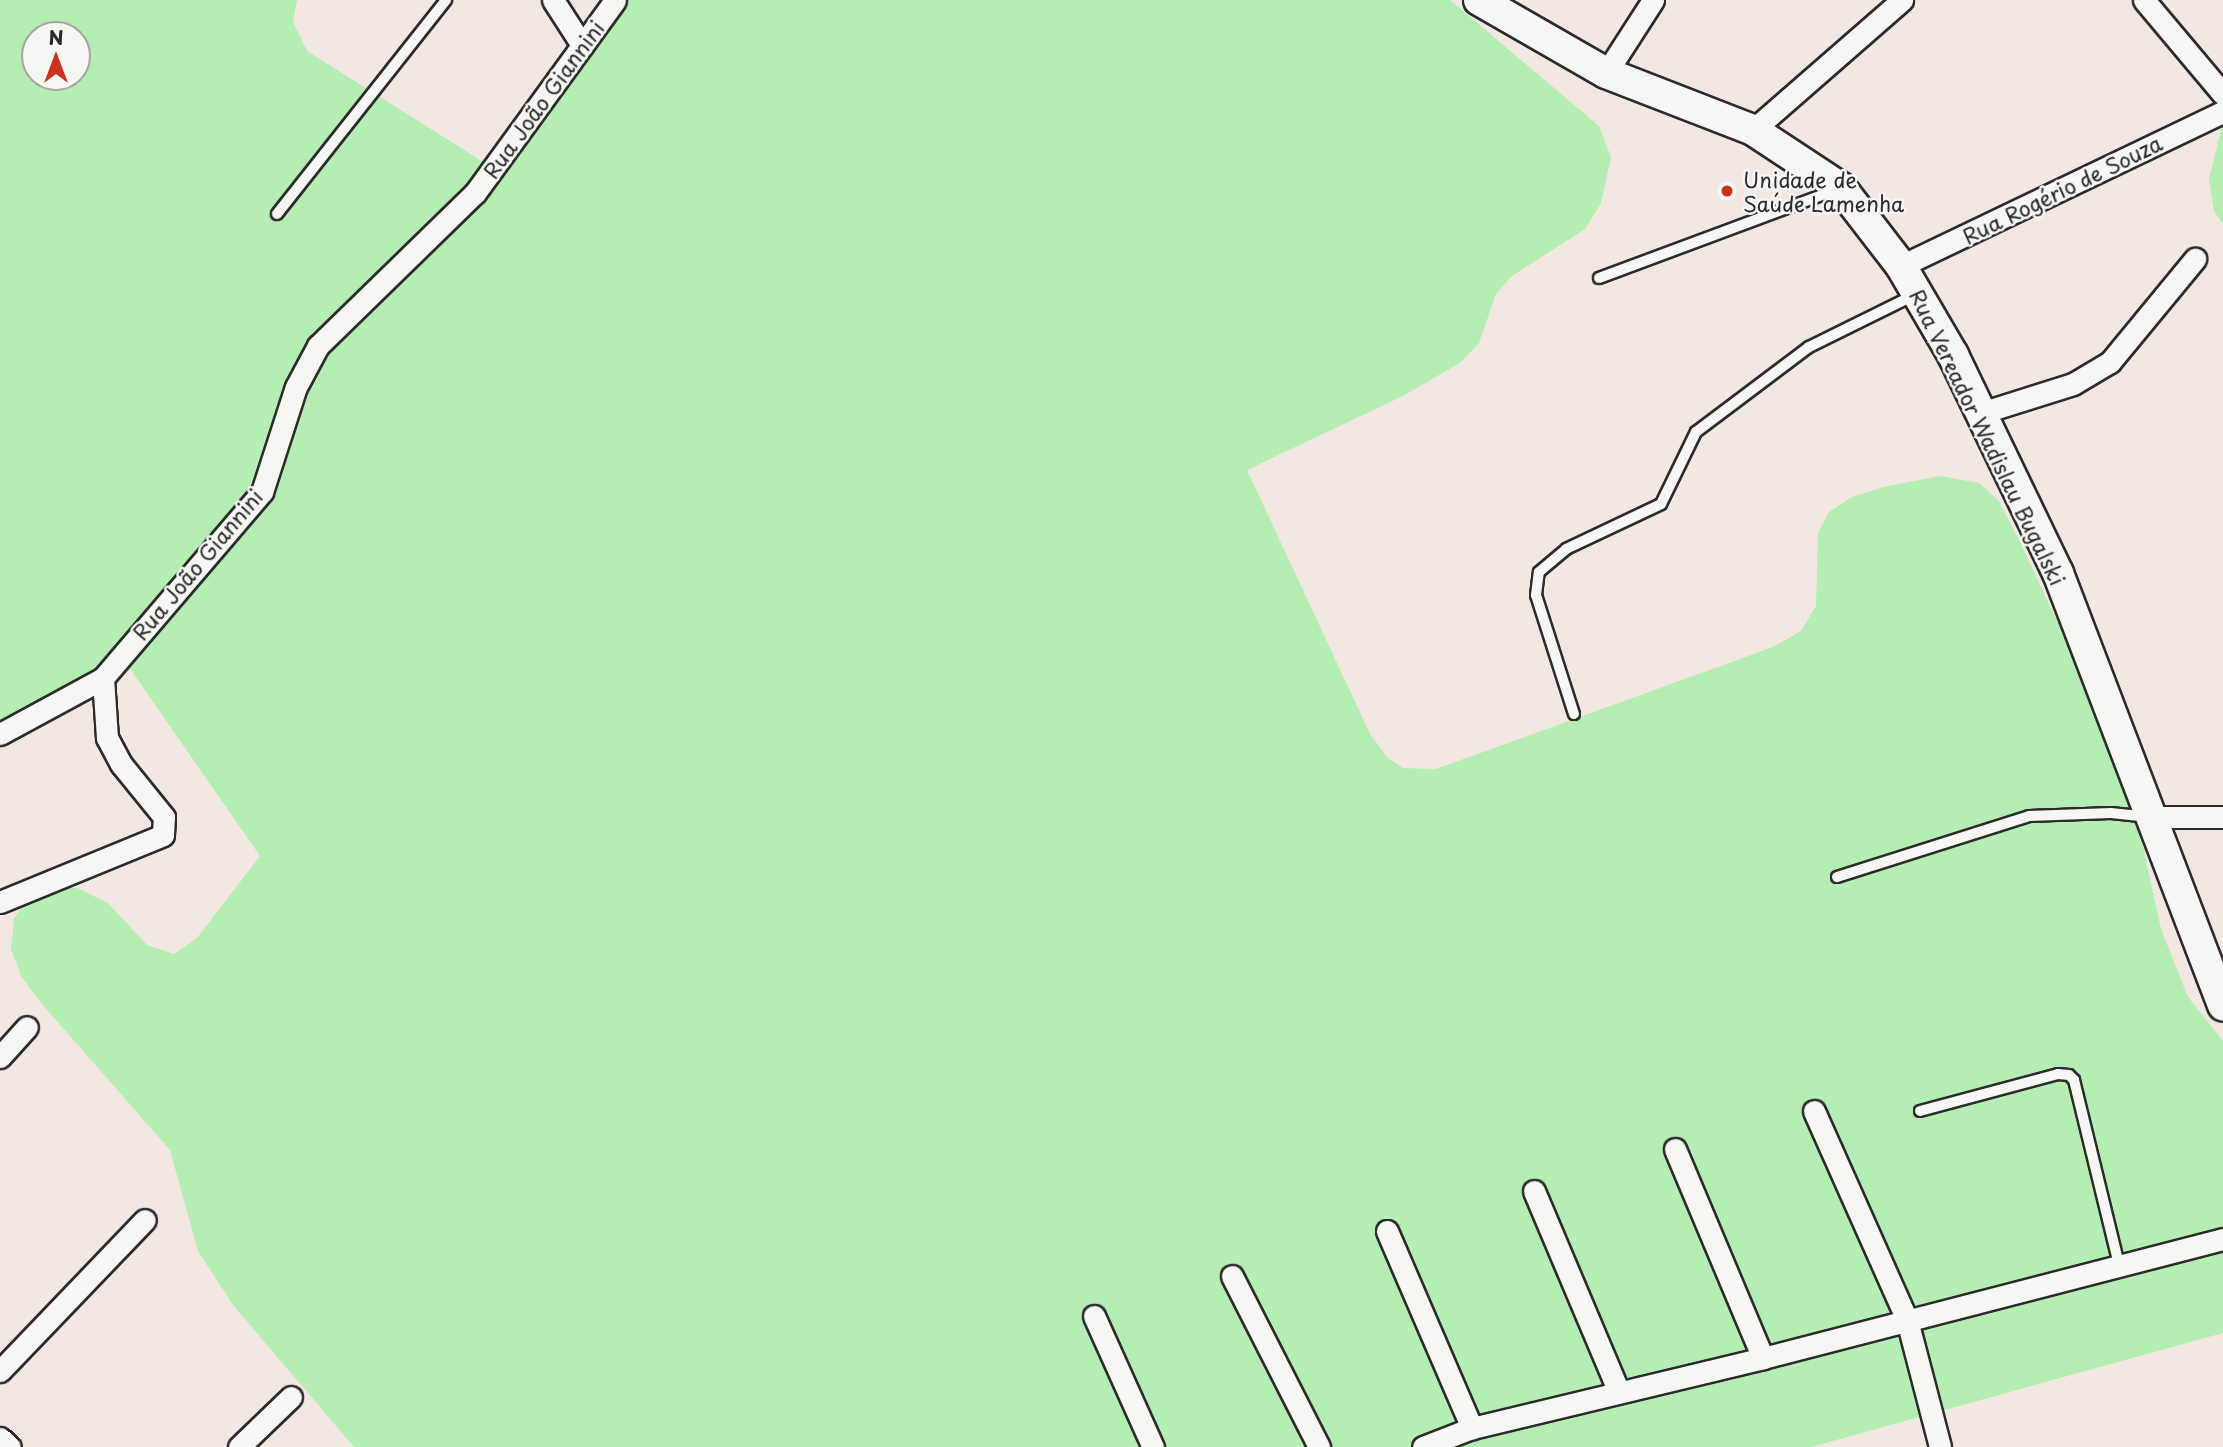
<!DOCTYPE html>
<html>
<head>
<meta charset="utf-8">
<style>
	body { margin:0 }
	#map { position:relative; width:2223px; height:1447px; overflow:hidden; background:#f3e7e2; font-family:"Playpen Sans",sans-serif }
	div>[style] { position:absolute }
	.green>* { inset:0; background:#b4eeb3 }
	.roads { filter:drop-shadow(2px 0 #2b2b2b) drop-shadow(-2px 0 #2b2b2b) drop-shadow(0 2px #2b2b2b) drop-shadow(0 -2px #2b2b2b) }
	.service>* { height:10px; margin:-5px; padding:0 5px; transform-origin:5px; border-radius:5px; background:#f6f6f2 }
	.minor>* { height:21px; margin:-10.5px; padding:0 10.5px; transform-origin:10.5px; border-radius:10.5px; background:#f6f6f2 }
	.secondary>* { height:30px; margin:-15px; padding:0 15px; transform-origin:15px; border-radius:15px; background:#f6f6f2 }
	.dots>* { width:19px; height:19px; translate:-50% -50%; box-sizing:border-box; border:4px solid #f6f6f2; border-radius:50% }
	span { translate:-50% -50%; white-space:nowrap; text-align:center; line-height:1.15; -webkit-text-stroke:5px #f6f6f2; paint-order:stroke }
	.street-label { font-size:21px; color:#2b2b2b }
	.poi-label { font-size:21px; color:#2b2b2b }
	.left { translate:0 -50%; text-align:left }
	.north { position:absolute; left:21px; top:21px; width:70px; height:70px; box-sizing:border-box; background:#f6f6f2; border:2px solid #a5a5a2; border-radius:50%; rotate:0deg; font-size:19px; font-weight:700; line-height:28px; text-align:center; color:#2b2b2b }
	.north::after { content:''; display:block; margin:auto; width:24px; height:32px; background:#c8321e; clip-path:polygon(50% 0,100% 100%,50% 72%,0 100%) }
</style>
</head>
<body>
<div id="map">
	<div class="green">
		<i style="clip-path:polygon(evenodd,0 0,297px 0,293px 22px,307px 51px,496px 170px,618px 0,1450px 0,1599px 126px,1611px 157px,1601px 203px,1585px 229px,1512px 276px,1496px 294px,1479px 343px,1460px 363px,1403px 396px,1247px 470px,1370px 734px,1388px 758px,1403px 768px,1436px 769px,1773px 647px,1801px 631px,1816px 606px,1818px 533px,1829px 512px,1852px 497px,1883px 487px,1940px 476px,1979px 483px,1998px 500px,2018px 538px,2112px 738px,2139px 828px,2161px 929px,2188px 997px,2223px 1041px,2223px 1333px,1811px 1447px,354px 1447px,233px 1305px,198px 1251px,170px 1150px,41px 1003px,21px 976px,11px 949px,14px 919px,24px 903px,54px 888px,77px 888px,108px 903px,147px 945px,174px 954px,197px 938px,260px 856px,131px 670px,20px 715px,0 730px,0 0,35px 35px,77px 35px,77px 77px,35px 77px,35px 35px)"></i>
		<i style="clip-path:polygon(2223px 122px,2223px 224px,2214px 211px,2209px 179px)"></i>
	</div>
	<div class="roads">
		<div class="service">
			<i style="left:277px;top:214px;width:273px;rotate:-51.7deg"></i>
			<i style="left:1599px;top:278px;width:252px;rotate:-20.4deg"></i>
			<i style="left:1574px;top:714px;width:125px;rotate:-107.7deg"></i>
			<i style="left:1536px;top:595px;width:23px;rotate:-83deg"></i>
			<i style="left:1539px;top:572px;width:35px;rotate:-40deg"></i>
			<i style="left:1566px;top:549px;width:105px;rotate:-25.3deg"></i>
			<i style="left:1661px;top:504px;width:80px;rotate:-64.1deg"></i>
			<i style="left:1696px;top:432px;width:141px;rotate:-37deg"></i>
			<i style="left:1809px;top:347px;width:117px;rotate:-26.3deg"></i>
			<i style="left:1837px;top:877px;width:201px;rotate:-17.6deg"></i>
			<i style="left:2029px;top:816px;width:82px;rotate:-2.1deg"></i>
			<i style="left:2111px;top:813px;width:36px;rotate:6deg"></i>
			<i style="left:1920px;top:1111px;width:143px;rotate:-15deg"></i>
			<i style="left:2058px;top:1074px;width:11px;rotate:5deg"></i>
			<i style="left:2069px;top:1075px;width:7px;rotate:45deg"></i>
			<i style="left:2074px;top:1080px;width:189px;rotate:76.3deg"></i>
		</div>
		<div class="minor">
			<i style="left:553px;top:0;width:54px;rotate:57.2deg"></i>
			<i style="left:2144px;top:0;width:123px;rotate:50deg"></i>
			<i style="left:1606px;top:73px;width:87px;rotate:-57.2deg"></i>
			<i style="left:1753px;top:130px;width:198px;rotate:-41.1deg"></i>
			<i style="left:1901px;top:266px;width:357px;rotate:-25.6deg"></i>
			<i style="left:1981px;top:413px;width:96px;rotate:-17.5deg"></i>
			<i style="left:2073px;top:384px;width:43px;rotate:-30.7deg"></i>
			<i style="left:2110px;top:362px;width:134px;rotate:-50.5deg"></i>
			<i style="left:0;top:734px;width:117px;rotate:-28.5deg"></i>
			<i style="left:2149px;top:817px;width:74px"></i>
			<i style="left:0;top:902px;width:176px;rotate:-22.3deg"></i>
			<i style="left:163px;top:835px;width:18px;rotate:-87deg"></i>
			<i style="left:164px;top:817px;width:68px;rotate:-129.1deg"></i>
			<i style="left:121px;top:764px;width:30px;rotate:-118deg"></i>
			<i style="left:107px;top:738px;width:60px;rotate:-93.8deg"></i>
			<i style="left:103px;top:678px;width:245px;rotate:-49.5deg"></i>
			<i style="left:262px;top:492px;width:110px;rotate:-72.1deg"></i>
			<i style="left:296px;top:387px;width:47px;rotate:-61.8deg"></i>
			<i style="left:318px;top:346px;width:219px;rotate:-44.3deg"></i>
			<i style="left:475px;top:193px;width:238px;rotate:-54deg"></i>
			<i style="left:0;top:1057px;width:40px;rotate:-48deg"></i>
			<i style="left:1814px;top:1111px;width:229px;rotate:66deg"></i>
			<i style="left:1907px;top:1320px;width:131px;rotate:75.4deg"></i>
			<i style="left:1675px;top:1149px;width:227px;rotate:67.2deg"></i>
			<i style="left:1534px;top:1191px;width:216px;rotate:67.1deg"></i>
			<i style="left:1387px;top:1231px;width:215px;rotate:66.7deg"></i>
			<i style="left:1232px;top:1276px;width:192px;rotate:63deg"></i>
			<i style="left:1094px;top:1316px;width:144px;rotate:65.8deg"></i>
			<i style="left:0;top:1371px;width:209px;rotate:-46.2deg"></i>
			<i style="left:0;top:1438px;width:13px;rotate:42deg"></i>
			<i style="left:239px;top:1447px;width:72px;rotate:-43.9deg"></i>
			<i style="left:1423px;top:1447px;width:53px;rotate:-21.2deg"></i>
			<i style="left:1472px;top:1428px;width:299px;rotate:-13.5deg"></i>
			<i style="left:1763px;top:1358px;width:475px;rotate:-14.5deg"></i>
		</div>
		<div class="secondary">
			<i style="left:1479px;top:0;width:146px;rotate:29.9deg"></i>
			<i style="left:1606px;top:73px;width:158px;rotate:21.2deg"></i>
			<i style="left:1753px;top:130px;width:105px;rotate:33.4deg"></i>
			<i style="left:1841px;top:188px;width:98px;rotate:52.4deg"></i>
			<i style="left:1901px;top:266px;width:103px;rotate:59.7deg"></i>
			<i style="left:1953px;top:355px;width:242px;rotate:64.3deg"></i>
			<i style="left:2058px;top:573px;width:463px;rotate:69.1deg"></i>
		</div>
	</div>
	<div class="dots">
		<i style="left:1727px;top:191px;background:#c8321e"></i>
	</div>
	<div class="street-label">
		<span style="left:543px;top:99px;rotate:-54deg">Rua João Giannini</span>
		<span style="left:2062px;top:189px;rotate:-26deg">Rua Rogério de Souza</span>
		<span style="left:1988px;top:437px;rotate:64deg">Rua Vereador Wadislau Bugalski</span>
		<span style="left:197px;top:564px;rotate:-50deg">Rua João Giannini</span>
	</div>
	<div class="poi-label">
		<span class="left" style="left:1743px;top:191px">Unidade de<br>Saúde Lamenha</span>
	</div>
	<div class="north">N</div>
</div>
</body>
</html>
